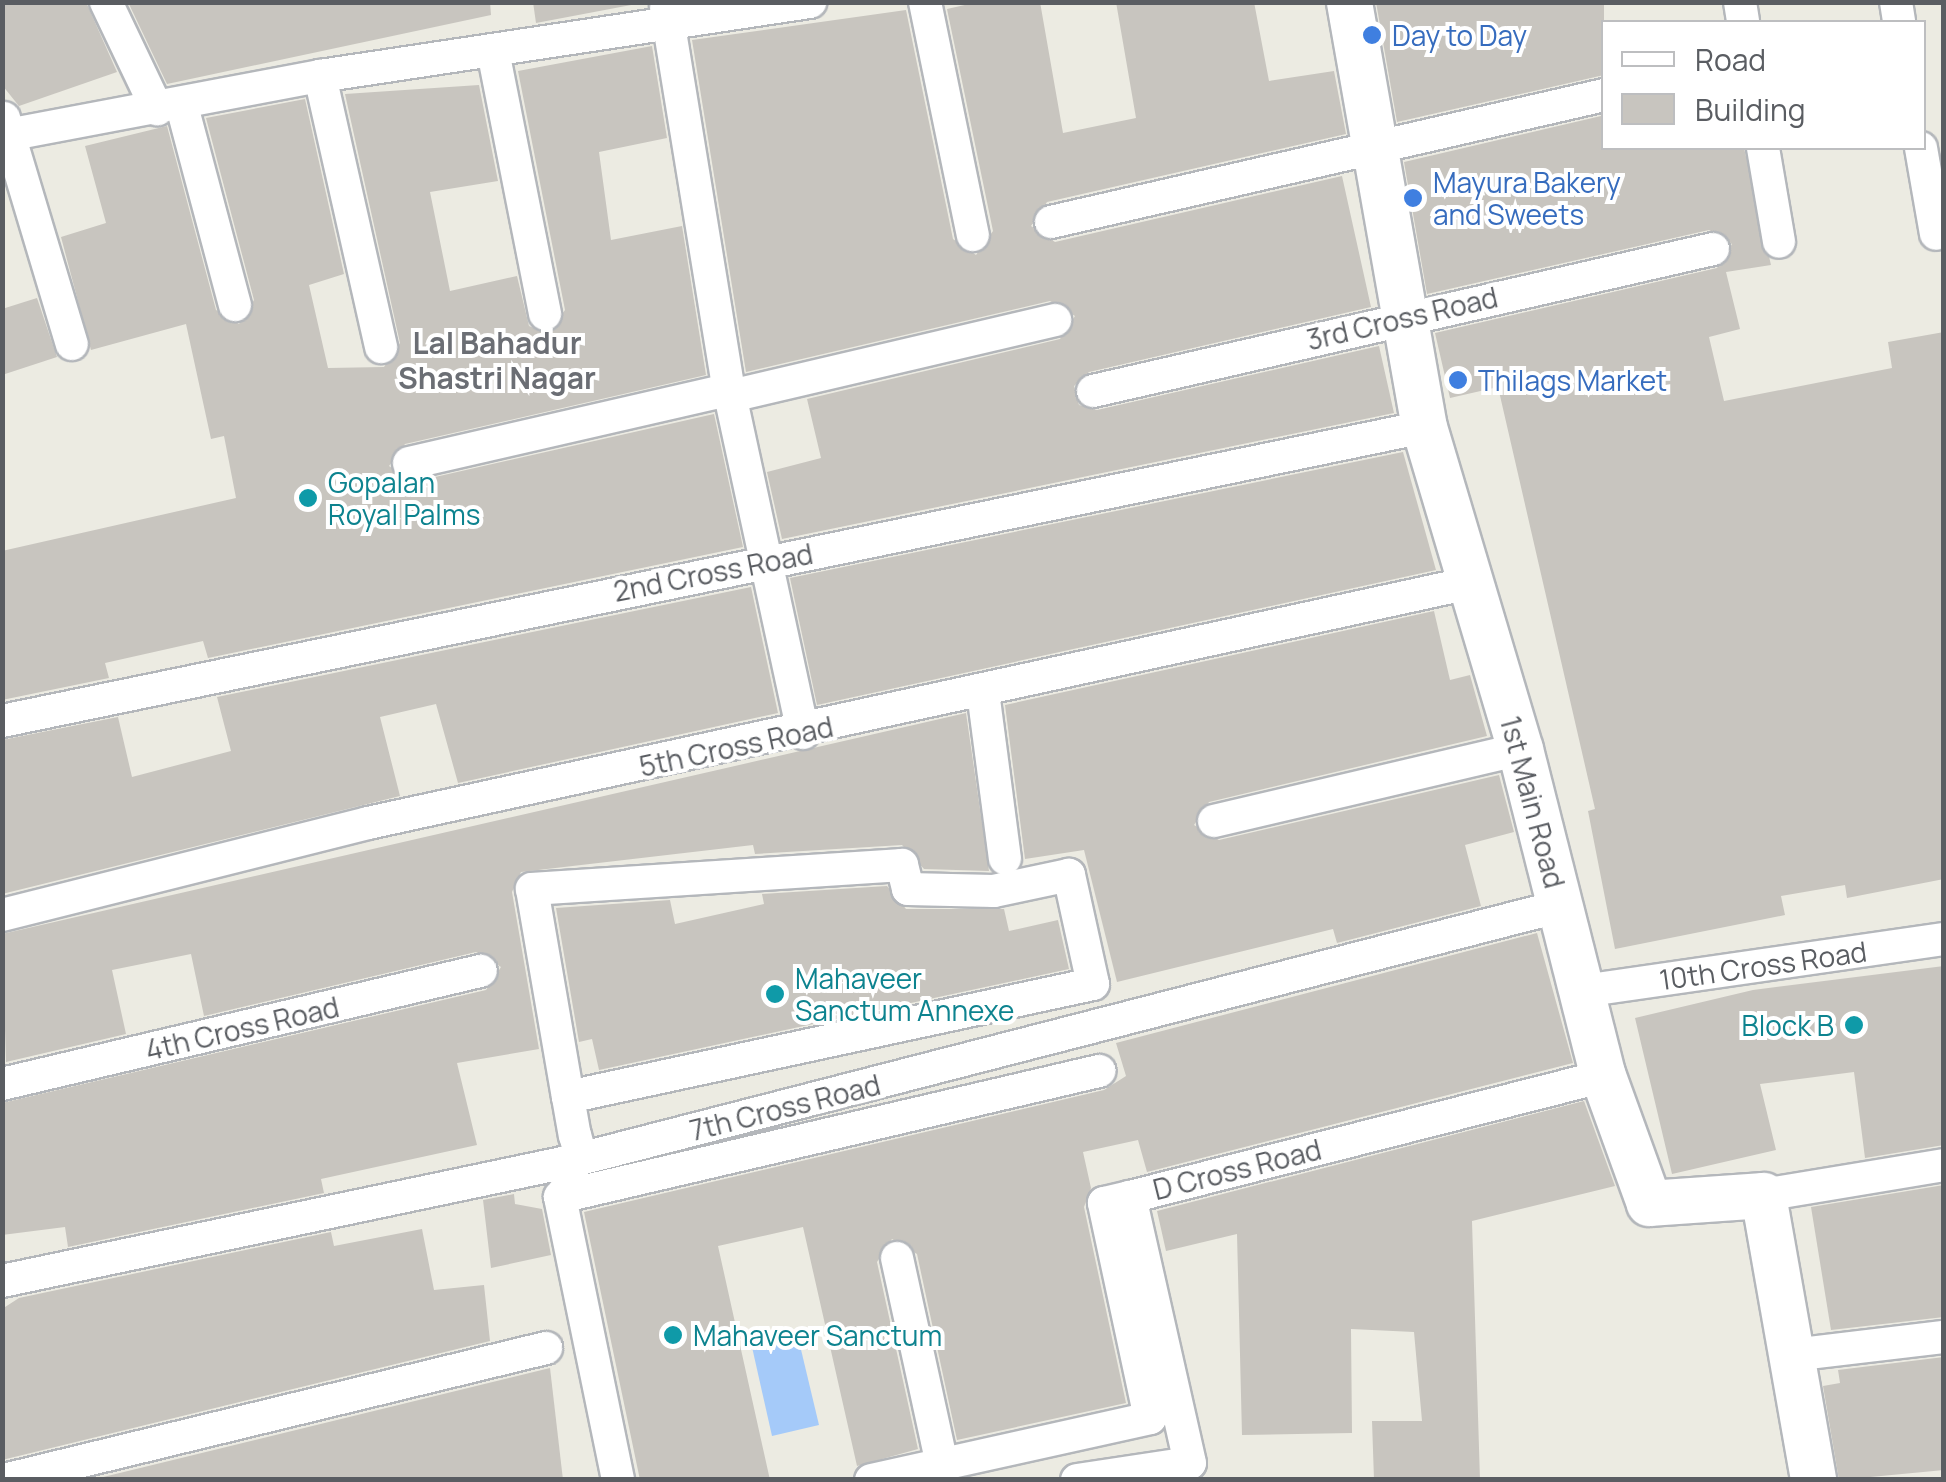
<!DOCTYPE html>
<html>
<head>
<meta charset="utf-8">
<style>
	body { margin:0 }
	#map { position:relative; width:1946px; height:1482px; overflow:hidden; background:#ecebe2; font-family:Manrope,sans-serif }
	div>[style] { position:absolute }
	.water>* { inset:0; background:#a5caf9 }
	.building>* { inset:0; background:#c8c5bf }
	.roads { filter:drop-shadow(2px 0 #b4b7bb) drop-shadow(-2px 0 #b4b7bb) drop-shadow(0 2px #b4b7bb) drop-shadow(0 -2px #b4b7bb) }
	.street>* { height:32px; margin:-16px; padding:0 16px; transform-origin:16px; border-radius:16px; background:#fff }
	.secondary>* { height:45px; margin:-22.5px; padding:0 22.5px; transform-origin:22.5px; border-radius:22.5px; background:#fff }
	.dots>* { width:28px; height:28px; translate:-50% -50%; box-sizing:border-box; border:5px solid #fff; border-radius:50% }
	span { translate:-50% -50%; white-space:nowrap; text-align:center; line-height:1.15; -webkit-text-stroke:8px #fff; paint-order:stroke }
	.shop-label { font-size:28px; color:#366cbe }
	.left { translate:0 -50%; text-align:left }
	.street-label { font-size:28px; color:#5a5d62 }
	.culture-label { font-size:28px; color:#0d838f }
	.right { translate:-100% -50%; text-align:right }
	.neighbourhood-label { font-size:30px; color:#6b6e74; font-weight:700 }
	.frame { position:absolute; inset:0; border:5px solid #5a5d62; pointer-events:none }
	.legend { position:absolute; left:1601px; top:20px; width:325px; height:130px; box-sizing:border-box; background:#fff; border:2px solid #bdbec0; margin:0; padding:12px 18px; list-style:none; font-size:30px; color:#5a5d62 }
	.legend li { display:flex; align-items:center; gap:20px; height:50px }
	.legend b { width:50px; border:2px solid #bdbec0 }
</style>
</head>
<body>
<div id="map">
	<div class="water">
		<i style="clip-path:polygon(798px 1337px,819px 1425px,772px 1436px,752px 1347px)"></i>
	</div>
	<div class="building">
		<i style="clip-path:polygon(2px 2px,86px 2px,117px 72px,19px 106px,2px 85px)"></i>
		<i style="clip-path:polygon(128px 2px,490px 2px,491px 15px,167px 84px)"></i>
		<i style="clip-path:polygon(533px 2px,647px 2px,536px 23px)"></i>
		<i style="clip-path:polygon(978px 2px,1040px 2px,1063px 133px,1136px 118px,1116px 2px,1254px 2px,1269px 81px,1334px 71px,1346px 134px,1047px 202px,1031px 226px,1055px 242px,1342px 176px,1371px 307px,1089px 372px,1074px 386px,1079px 405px,1097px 410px,1379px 346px,1394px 413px,782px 539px,767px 472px,821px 458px,807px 399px,1060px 339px,1075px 316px,1050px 301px,746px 372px,692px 40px,906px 10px,953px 239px,976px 255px,993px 231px,947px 9px)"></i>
		<i style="clip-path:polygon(1376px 2px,1604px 2px,1604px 75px,1397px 122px)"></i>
		<i style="clip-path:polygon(652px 46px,667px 138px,599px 152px,611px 240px,682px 226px,706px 375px,405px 444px,389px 466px,413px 482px,714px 414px,743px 547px,208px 658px,203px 641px,105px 663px,109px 678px,2px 700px,2px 551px,236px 498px,224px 436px,211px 439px,186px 324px,91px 350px,61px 237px,106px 223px,85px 146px,167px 126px,216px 310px,239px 324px,254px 300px,206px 118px,305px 99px,344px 274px,309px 285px,328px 368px,384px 367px,400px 343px,345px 94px,479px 85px,498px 181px,430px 192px,450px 291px,517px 276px,529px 326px,548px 334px,565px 310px,518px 71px)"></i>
		<i style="clip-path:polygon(1601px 116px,1604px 148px,1744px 148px,1771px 265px,1726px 272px,1740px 329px,1709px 337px,1724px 401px,1892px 368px,1888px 342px,1944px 332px,1944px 879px,1847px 898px,1845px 885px,1781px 896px,1785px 915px,1615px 949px,1588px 811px,1595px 809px,1498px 387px,1450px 398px,1435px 333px,1717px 268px,1732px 244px,1709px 230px,1427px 294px,1404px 162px)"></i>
		<i style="clip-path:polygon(37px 298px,57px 357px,2px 375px,2px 309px)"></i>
		<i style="clip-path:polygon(1403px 452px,1436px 570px,817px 705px,790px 578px)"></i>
		<i style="clip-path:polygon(751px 587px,778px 713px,458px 783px,436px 704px,380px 717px,400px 796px,2px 894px,2px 740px,118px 717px,132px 777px,231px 751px,217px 697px)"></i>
		<i style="clip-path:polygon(1434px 611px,1450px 680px,1470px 675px,1487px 736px,1209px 802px,1194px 825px,1219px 840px,1499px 775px,1514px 832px,1465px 845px,1481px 906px,1337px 943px,1333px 929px,1117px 982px,1084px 850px,1025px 859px,1005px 705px)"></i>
		<i style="clip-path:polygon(966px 713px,989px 871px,924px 869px,902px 845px,755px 854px,753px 845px,521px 872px,512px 892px,539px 1049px,457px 1063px,477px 1145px,321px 1179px,324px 1193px,68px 1247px,65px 1227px,2px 1235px,2px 1103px,486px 990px,501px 967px,476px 952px,204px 1016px,191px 954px,112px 970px,126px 1034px,6px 1062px,2px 934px)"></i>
		<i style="clip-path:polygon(887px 886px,906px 909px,1004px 909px,1009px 931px,1058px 920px,1069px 969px,599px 1070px,592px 1039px,579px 1042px,556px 908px,670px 900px,675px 924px,764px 904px,762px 894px)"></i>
		<i style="clip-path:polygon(1537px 933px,1573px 1063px,1147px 1172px,1138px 1140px,1083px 1152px,1091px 1188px,1084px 1207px,1126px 1403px,957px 1440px,917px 1254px,892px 1239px,877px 1262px,918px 1449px,857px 1466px,803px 1227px,718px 1246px,770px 1480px,640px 1480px,584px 1212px,1104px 1090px,1126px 1076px,1116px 1043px)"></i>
		<i style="clip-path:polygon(1944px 966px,1944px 1145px,1865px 1158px,1854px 1072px,1760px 1084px,1776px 1150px,1672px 1174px,1635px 1018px,1753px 990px)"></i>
		<i style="clip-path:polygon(1584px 1101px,1615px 1186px,1472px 1221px,1480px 1480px,1374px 1480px,1372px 1421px,1422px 1421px,1414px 1332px,1351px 1329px,1352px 1433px,1242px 1435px,1237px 1234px,1166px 1251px,1157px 1211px)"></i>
		<i style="clip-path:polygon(1944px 1185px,1944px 1317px,1831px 1330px,1811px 1207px)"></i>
		<i style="clip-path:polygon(514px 1194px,515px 1204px,542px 1209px,551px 1255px,491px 1268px,483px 1200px)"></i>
		<i style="clip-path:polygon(422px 1229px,434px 1290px,484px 1285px,490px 1341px,2px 1460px,2px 1309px,19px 1298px,331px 1232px,334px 1246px)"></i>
		<i style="clip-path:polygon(1944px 1357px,1944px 1470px,1839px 1480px,1823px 1386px,1840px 1383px,1838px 1370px)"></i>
		<i style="clip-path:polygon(550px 1368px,563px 1480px,91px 1480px)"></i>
	</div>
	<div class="roads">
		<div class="street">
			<i style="left:106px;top:2px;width:119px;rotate:64.5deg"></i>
			<i style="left:925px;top:2px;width:238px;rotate:78.4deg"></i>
			<i style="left:1740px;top:2px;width:20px;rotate:81deg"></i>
			<i style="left:1896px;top:2px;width:20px;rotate:81deg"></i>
			<i style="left:666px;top:7px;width:388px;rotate:80.7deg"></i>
			<i style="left:729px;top:390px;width:351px;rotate:77.8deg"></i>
			<i style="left:493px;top:51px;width:268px;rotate:78.8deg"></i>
			<i style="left:320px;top:76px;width:278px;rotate:77.3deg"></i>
			<i style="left:182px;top:106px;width:206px;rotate:75.1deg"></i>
			<i style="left:4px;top:118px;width:236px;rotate:73.3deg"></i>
			<i style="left:2px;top:136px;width:324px;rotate:-10.7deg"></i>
			<i style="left:320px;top:76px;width:496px;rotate:-8.6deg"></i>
			<i style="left:1763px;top:148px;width:95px;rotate:80.3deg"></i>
			<i style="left:1921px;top:148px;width:87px;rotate:80.1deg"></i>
			<i style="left:1051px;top:222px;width:567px;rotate:-12.93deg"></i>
			<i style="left:1093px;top:391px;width:636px;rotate:-12.9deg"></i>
			<i style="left:731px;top:396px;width:333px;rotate:-13.2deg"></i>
			<i style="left:409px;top:463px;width:328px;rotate:-12.9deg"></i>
			<i style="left:983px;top:692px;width:168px;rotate:82.5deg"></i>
			<i style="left:2px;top:721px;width:1452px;rotate:-11.68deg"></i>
			<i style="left:1214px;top:821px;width:314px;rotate:-13.2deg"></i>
			<i style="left:2px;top:915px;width:377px;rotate:-14.1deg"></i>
			<i style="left:368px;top:823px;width:1128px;rotate:-12.29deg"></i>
			<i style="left:1583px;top:991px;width:365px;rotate:-8.2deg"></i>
			<i style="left:2px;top:1084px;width:492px;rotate:-13.3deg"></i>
			<i style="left:568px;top:1097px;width:537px;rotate:-12.15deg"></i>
			<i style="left:1093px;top:984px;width:112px;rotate:-102.4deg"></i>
			<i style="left:1069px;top:875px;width:77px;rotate:168deg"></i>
			<i style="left:994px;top:891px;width:86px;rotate:-178.7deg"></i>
			<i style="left:908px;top:889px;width:25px;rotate:-104deg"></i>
			<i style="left:902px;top:865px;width:371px;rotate:176.3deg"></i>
			<i style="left:532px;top:889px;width:211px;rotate:80.2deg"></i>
			<i style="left:568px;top:1097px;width:39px;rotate:80deg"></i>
			<i style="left:575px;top:1135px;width:24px;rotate:75deg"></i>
			<i style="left:573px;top:1180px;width:21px;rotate:127deg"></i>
			<i style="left:560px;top:1197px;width:289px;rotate:78.4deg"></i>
			<i style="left:1763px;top:1195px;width:183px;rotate:-9.4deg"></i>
			<i style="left:560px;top:1197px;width:554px;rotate:-13.16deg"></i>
			<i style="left:897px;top:1258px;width:212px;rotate:77.7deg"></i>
			<i style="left:2px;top:1281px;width:582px;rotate:-11.89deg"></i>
			<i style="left:572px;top:1161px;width:1021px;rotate:-14.46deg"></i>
			<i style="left:1792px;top:1355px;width:153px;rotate:-6.8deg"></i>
			<i style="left:4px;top:1480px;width:558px;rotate:-13.69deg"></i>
			<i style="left:871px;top:1480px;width:286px;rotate:-12.5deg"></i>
			<i style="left:1150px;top:1418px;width:220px;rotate:-102.1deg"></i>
			<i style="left:1104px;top:1203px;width:27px;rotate:-13deg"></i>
			<i style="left:1077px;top:1480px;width:114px;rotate:-8.6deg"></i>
			<i style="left:1190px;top:1463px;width:273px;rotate:-102.7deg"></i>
			<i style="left:1130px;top:1197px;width:488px;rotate:-14.3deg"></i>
		</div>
		<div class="secondary">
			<i style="left:1349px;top:2px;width:432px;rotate:80deg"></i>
			<i style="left:1424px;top:427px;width:336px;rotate:73.4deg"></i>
			<i style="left:1520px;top:749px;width:337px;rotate:75.8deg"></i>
			<i style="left:1603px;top:1076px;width:135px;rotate:70.1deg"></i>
			<i style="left:1649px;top:1203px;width:114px;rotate:-4deg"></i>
			<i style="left:1763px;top:1195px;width:289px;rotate:80deg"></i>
		</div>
	</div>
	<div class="dots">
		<i style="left:1372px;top:35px;background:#3f7fe0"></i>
		<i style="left:1413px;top:198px;background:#3f7fe0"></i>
		<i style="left:1458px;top:380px;background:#3f7fe0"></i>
		<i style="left:308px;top:498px;background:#0f9aa8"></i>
		<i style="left:775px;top:994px;background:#0f9aa8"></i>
		<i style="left:1854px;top:1025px;background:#0f9aa8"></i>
		<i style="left:673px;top:1335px;background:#0f9aa8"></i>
	</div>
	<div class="shop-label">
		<span class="left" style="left:1392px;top:35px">Day to Day</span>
		<span class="left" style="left:1433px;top:198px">Mayura Bakery<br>and Sweets</span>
		<span class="left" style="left:1478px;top:380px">Thilags Market</span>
	</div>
	<div class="street-label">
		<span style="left:1402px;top:318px;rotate:-13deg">3rd Cross Road</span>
		<span style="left:713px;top:572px;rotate:-11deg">2nd Cross Road</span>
		<span style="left:736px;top:746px;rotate:-12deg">5th Cross Road</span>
		<span style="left:1533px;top:802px;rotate:75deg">1st Main Road</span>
		<span style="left:1763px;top:965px;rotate:-8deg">10th Cross Road</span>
		<span style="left:242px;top:1028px;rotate:-13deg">4th Cross Road</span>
		<span style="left:785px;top:1107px;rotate:-14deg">7th Cross Road</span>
		<span style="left:1237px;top:1169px;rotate:-14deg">D Cross Road</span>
	</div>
	<div class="culture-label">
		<span class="left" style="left:328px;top:498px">Gopalan<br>Royal Palms</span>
		<span class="left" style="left:795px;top:994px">Mahaveer<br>Sanctum Annexe</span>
		<span class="right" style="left:1834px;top:1025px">Block B</span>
		<span class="left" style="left:693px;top:1335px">Mahaveer Sanctum</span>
	</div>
	<div class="neighbourhood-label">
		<span style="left:497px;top:360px">Lal Bahadur<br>Shastri Nagar</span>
	</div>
	<div class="frame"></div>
	<ul class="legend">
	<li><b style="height:12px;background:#fff"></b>Road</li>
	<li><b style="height:28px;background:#c8c5bf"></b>Building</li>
	</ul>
</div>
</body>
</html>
